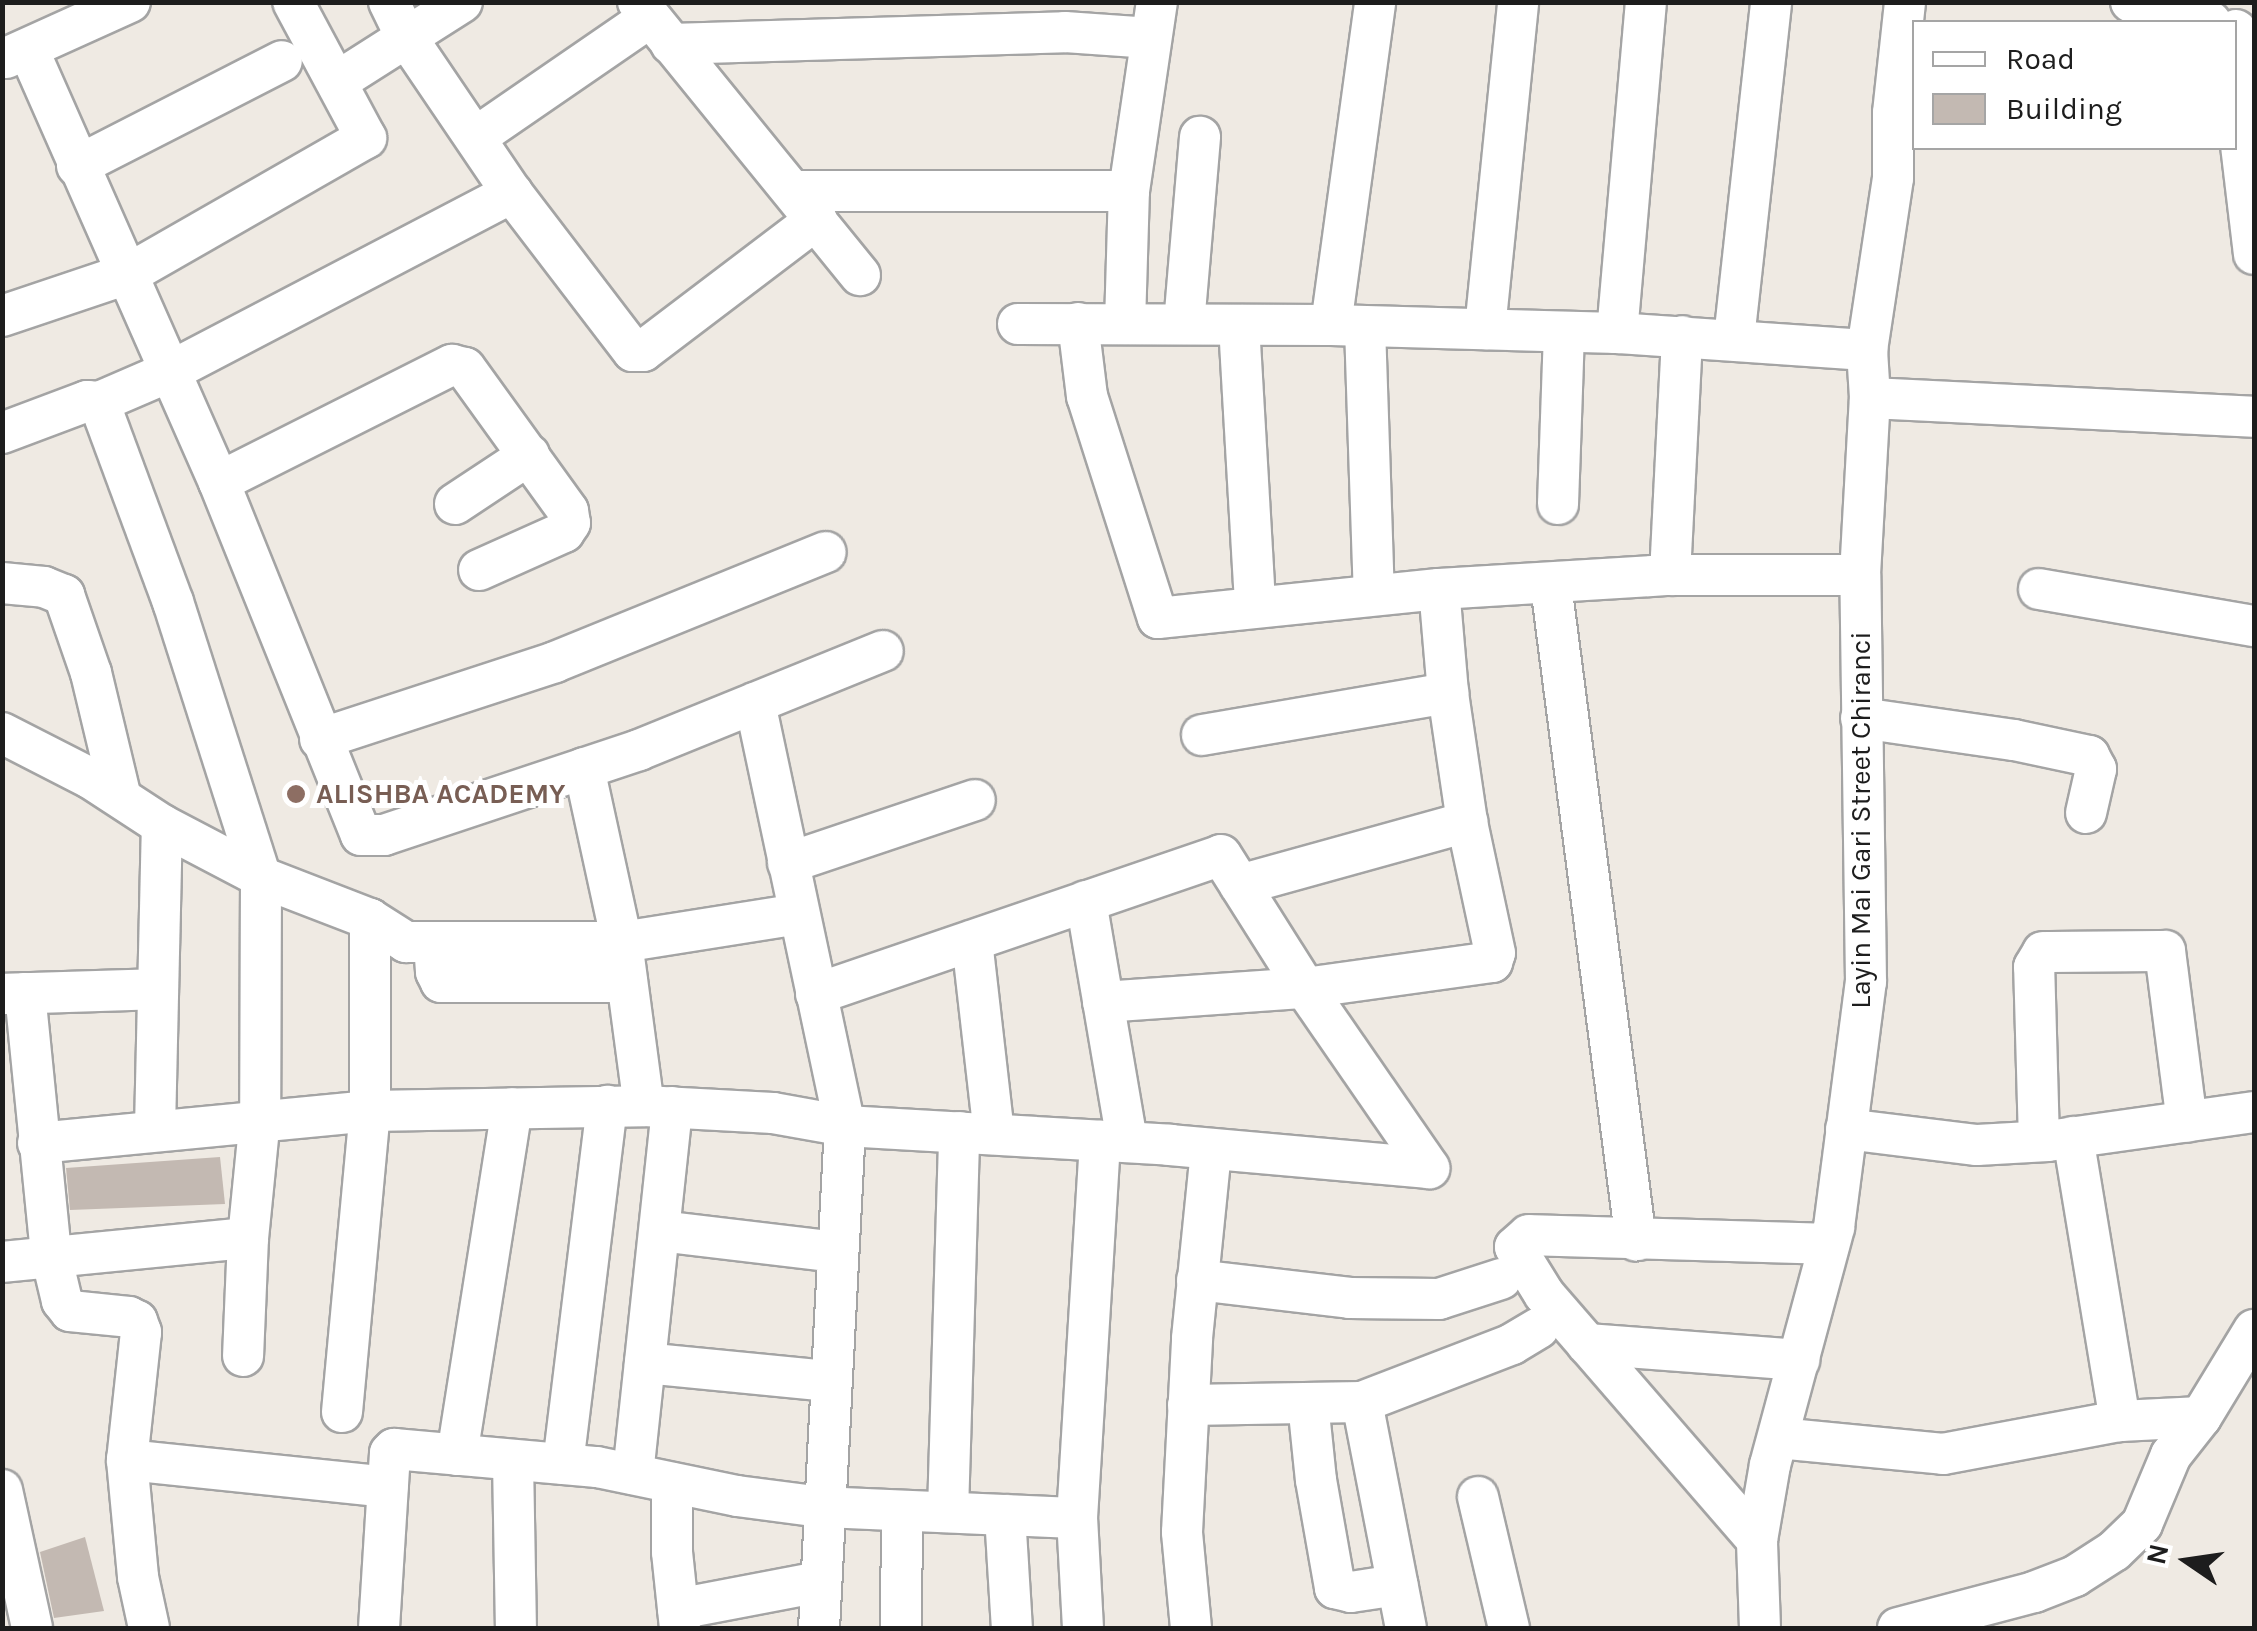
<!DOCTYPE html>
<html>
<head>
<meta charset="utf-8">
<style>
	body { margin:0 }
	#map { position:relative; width:2257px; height:1631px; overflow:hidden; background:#efeae3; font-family:Karla,sans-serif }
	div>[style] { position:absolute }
	.building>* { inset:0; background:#c3b9b2 }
	.roads { filter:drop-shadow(2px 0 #a4a4a4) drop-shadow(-2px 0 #a4a4a4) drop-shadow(0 2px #a4a4a4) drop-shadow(0 -2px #a4a4a4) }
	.street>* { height:40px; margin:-20px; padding:0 20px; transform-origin:20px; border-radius:20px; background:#fff }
	.dots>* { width:28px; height:28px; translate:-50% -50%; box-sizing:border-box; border:5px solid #fff; border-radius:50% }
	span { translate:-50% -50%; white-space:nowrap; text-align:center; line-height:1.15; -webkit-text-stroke:10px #fff; paint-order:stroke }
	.education-label { font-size:28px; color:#785e54; font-weight:700 }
	.left { translate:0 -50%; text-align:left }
	.street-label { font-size:28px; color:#1d1d1d }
	.frame { position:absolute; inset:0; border:5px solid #1d1d1d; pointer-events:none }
	.legend { position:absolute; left:1912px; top:20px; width:325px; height:130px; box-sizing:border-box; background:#fff; border:2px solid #a5a5a5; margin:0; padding:12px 18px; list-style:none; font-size:30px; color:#1d1d1d }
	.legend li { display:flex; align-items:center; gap:20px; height:50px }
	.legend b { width:50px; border:2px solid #a5a5a5 }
	.north { position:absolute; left:2137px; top:1511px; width:100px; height:100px; -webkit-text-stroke:8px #fff; paint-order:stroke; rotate:283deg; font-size:28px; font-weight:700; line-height:40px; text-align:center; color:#1d1d1d }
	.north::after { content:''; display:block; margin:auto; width:35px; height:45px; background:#1d1d1d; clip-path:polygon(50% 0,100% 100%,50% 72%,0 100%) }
</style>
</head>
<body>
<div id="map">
	<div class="building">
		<i style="clip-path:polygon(220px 1157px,225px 1204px,70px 1210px,66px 1168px)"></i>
		<i style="clip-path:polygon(85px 1537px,104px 1611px,54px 1618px,40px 1552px)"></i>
	</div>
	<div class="roads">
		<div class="street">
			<i style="left:389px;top:2px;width:37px;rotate:64deg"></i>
			<i style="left:405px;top:35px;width:191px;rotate:55.9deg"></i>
			<i style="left:512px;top:193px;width:199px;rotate:52.6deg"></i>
			<i style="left:633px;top:351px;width:10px"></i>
			<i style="left:643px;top:351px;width:218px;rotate:-37.2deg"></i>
			<i style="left:638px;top:2px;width:352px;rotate:50.9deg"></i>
			<i style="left:2131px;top:2px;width:82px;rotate:14deg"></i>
			<i style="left:2236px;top:30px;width:65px;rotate:90.9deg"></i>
			<i style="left:2235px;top:95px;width:160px;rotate:83.2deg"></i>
			<i style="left:671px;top:44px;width:394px;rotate:-1.7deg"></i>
			<i style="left:1065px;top:32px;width:86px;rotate:4deg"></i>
			<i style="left:28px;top:49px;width:473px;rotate:66.2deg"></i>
			<i style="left:219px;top:482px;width:380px;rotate:68.1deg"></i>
			<i style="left:361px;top:835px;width:23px"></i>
			<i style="left:384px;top:835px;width:269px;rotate:-18.4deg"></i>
			<i style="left:639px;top:750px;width:263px;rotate:-22.1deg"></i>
			<i style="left:6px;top:58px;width:136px;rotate:-24.3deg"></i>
			<i style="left:338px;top:81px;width:147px;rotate:-32.5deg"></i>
			<i style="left:476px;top:137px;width:210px;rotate:-34.5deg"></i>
			<i style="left:77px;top:166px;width:230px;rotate:-27.1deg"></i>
			<i style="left:793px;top:191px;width:336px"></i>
			<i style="left:2px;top:316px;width:135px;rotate:-18.6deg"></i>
			<i style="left:130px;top:273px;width:272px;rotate:-29.8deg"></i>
			<i style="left:366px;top:138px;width:154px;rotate:-118.2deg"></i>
			<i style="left:1078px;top:323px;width:74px;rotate:83deg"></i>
			<i style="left:1087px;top:396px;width:233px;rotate:72.3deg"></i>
			<i style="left:1158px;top:618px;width:282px;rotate:-5.9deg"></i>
			<i style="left:1439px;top:589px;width:231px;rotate:-3.5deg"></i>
			<i style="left:1670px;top:575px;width:190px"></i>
			<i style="left:1018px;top:324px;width:313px;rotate:0.2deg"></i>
			<i style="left:1331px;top:325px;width:286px;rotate:1.6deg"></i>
			<i style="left:1617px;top:333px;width:251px;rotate:3.9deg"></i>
			<i style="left:1125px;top:324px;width:133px;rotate:-88.3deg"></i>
			<i style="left:1129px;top:191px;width:191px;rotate:-81.6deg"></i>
			<i style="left:1184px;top:324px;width:188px;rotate:-85.1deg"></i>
			<i style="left:1239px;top:325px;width:281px;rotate:86.7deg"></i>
			<i style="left:1331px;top:325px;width:326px;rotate:-82.2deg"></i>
			<i style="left:1365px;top:327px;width:268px;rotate:88.1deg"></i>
			<i style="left:1485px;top:329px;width:329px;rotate:-84.2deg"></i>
			<i style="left:1617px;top:333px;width:332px;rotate:-85deg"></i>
			<i style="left:1734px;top:339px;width:339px;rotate:-83.7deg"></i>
			<i style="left:1870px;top:398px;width:384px;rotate:2.8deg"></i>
			<i style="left:99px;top:402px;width:213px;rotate:69.7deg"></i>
			<i style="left:173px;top:602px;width:289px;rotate:72.3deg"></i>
			<i style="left:261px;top:877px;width:241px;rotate:90.2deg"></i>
			<i style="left:260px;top:1118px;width:121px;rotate:95.7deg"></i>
			<i style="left:248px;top:1238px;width:118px;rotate:92.4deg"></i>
			<i style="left:2px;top:433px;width:91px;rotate:-20.6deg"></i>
			<i style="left:87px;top:401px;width:12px;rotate:5deg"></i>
			<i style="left:99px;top:402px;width:78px;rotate:-23.3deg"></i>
			<i style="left:171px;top:371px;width:385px;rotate:-27.6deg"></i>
			<i style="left:219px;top:482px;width:261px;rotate:-26.7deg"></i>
			<i style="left:452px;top:365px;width:13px;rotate:13deg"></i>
			<i style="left:465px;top:368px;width:176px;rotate:54.2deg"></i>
			<i style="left:568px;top:511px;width:12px;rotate:81deg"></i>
			<i style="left:570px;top:523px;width:11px;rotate:124deg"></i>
			<i style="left:564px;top:532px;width:93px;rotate:155.9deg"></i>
			<i style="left:455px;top:504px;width:89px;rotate:-33.5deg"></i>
			<i style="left:1558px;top:504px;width:171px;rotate:-88deg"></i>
			<i style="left:1670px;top:575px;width:239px;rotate:-87.1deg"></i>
			<i style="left:2px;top:583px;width:42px;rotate:5.4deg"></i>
			<i style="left:44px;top:587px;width:22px;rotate:22deg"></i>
			<i style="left:64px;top:595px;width:83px;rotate:70.9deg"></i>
			<i style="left:91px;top:673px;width:124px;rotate:76.5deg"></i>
			<i style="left:1551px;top:585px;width:661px;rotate:82.62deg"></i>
			<i style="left:2039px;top:589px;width:218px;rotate:9.8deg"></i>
			<i style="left:755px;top:703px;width:432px;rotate:78deg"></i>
			<i style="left:845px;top:1126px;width:503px;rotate:92.96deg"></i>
			<i style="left:1861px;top:718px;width:155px;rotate:8.2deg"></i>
			<i style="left:2014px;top:740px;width:77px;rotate:12deg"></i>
			<i style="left:2089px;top:756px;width:15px;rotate:62deg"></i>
			<i style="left:2096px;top:769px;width:45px;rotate:102.8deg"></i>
			<i style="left:2px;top:733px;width:99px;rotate:27.1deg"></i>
			<i style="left:90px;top:778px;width:86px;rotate:33.1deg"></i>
			<i style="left:162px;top:825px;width:112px;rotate:27.7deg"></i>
			<i style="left:261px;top:877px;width:117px;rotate:21.1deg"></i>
			<i style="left:370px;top:919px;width:43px;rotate:32.6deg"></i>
			<i style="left:406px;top:942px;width:216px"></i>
			<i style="left:622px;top:942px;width:179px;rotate:-9deg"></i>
			<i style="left:1202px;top:735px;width:250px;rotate:-9.7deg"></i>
			<i style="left:320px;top:739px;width:247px;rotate:-18.1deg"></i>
			<i style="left:555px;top:662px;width:292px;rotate:-22.1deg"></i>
			<i style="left:584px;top:768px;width:178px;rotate:77.7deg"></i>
			<i style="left:622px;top:942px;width:165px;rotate:82.4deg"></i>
			<i style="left:788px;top:863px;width:197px;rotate:-18.6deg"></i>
			<i style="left:1240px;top:885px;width:236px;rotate:-15.5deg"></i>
			<i style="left:1086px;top:901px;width:244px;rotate:80.3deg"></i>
			<i style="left:972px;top:941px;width:194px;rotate:83.5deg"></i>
			<i style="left:434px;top:943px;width:29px;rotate:86deg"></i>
			<i style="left:436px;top:972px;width:11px;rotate:63deg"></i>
			<i style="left:441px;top:982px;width:186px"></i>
			<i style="left:25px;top:993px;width:263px;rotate:84.3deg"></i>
			<i style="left:51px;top:1255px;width:47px;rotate:76.6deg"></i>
			<i style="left:62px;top:1301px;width:13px;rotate:51deg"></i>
			<i style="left:70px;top:1311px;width:59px;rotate:5.8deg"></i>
			<i style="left:129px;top:1317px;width:9px;rotate:27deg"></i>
			<i style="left:137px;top:1321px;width:12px;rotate:70deg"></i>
			<i style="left:141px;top:1332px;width:129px;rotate:96.2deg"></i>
			<i style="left:127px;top:1460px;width:118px;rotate:84.6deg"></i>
			<i style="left:138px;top:1577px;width:52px;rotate:77.8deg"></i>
			<i style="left:2px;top:994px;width:156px;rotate:-1.8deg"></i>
			<i style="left:816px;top:994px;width:428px;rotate:-18.9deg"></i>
			<i style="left:1221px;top:855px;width:157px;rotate:57.7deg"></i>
			<i style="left:1305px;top:988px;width:219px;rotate:55.4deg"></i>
			<i style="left:1103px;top:1002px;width:202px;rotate:-4deg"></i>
			<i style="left:1305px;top:988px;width:189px;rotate:-7.9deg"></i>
			<i style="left:1492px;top:962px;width:9px;rotate:-72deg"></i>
			<i style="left:1495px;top:953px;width:134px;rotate:-102.1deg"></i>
			<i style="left:1467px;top:822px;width:130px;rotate:-98.4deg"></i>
			<i style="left:1448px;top:693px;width:104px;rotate:-94.9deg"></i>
			<i style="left:155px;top:1129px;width:304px;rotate:-88.7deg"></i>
			<i style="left:1846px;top:1129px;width:132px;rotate:7deg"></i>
			<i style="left:1977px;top:1145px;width:71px;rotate:-3.2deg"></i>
			<i style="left:2048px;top:1141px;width:208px;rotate:-8deg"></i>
			<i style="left:2073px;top:1137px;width:288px;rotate:80.6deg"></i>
			<i style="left:2039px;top:1141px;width:174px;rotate:-91.6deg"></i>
			<i style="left:2034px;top:967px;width:17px;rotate:-59deg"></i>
			<i style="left:2043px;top:952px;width:122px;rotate:-0.5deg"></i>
			<i style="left:2165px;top:951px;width:172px;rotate:82.7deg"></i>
			<i style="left:38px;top:1143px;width:334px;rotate:-5.5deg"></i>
			<i style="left:370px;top:1111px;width:274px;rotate:-1deg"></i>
			<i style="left:644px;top:1106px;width:129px;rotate:3.1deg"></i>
			<i style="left:773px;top:1113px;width:73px;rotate:10.2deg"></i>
			<i style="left:845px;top:1126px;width:326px;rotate:3.3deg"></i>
			<i style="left:1170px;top:1145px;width:260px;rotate:5.1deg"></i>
			<i style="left:660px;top:1231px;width:178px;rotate:6.8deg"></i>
			<i style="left:2px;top:1262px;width:247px;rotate:-5.6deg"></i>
			<i style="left:1197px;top:1280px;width:154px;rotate:6.7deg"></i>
			<i style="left:1350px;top:1298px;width:89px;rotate:0.6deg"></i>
			<i style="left:1439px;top:1299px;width:65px;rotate:-17.9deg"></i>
			<i style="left:1587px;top:1344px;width:213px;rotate:4.3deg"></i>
			<i style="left:645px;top:1363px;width:186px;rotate:5.6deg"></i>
			<i style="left:1362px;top:1402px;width:230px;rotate:79deg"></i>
			<i style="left:1308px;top:1403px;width:77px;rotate:84.1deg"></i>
			<i style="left:1316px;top:1480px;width:110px;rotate:80deg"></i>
			<i style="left:1335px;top:1588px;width:16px;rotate:14deg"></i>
			<i style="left:1351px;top:1592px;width:47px;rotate:-8.7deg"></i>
			<i style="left:1188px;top:1405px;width:174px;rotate:-1deg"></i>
			<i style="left:1362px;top:1402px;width:161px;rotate:-21.1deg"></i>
			<i style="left:1512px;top:1344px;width:31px;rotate:-31deg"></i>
			<i style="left:342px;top:1412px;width:302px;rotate:-84.7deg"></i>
			<i style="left:370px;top:1111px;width:192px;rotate:-90deg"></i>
			<i style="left:1778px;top:1438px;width:166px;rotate:5.5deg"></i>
			<i style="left:1943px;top:1454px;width:180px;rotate:-10.6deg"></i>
			<i style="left:2120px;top:1421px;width:81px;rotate:-2.8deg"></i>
			<i style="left:457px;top:1455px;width:351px;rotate:-81deg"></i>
			<i style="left:127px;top:1460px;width:262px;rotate:5.9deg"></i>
			<i style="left:513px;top:1460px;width:168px;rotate:89deg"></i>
			<i style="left:563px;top:1464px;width:361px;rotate:-83deg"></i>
			<i style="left:633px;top:1474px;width:369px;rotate:-83.9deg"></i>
			<i style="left:672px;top:1483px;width:69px;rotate:90deg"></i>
			<i style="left:672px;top:1552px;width:76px;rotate:84deg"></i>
			<i style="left:2px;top:1490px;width:141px;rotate:77.7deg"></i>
			<i style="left:1478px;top:1497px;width:135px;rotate:76.7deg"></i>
			<i style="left:948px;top:1512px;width:380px;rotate:-88.3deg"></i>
			<i style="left:1005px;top:1515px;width:113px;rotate:86.5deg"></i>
			<i style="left:1757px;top:1540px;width:325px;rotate:-130.9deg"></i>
			<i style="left:1544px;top:1294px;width:55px;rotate:-121.7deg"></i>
			<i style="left:1515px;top:1247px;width:18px;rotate:-41deg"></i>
			<i style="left:1529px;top:1235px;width:300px;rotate:1.7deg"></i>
			<i style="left:678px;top:1609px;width:144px;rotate:-10.8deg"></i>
			<i style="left:379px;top:1628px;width:175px;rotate:-86.4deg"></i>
			<i style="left:390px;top:1453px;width:6px;rotate:-45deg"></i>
			<i style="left:394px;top:1449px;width:204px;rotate:5.1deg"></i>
			<i style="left:597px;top:1467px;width:143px;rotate:11.7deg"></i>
			<i style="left:737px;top:1496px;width:86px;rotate:7.4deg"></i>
			<i style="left:822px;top:1507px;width:255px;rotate:2.5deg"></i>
			<i style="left:901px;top:1628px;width:117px;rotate:-89.5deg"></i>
			<i style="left:1083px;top:1628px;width:110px;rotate:-93.1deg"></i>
			<i style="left:1077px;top:1518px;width:378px;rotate:-86.5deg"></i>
			<i style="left:1191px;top:1628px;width:96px;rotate:-95.4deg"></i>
			<i style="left:1182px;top:1532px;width:194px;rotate:-87deg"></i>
			<i style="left:1192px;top:1338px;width:188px;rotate:-84.2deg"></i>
			<i style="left:1760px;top:1628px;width:88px;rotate:-92deg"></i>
			<i style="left:1757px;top:1540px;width:76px;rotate:-80.2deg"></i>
			<i style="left:1770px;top:1465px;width:246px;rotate:-74.9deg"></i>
			<i style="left:1834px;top:1227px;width:247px;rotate:-82.6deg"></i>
			<i style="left:1866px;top:982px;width:407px;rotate:-90.8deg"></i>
			<i style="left:1860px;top:575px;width:177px;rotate:-86.8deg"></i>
			<i style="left:1870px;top:398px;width:48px;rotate:-93.6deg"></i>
			<i style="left:1867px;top:350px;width:174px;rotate:-81.4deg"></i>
			<i style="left:1893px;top:178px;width:65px;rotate:-90deg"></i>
			<i style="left:1893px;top:113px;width:112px;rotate:-83.8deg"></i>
			<i style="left:1898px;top:1628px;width:141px;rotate:-14.8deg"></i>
			<i style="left:2034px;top:1592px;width:44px;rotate:-21.3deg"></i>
			<i style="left:2075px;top:1576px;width:46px;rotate:-32.7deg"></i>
			<i style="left:2114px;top:1551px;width:39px;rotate:-44deg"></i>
			<i style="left:2142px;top:1524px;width:75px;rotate:-67.2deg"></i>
			<i style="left:2171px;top:1455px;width:48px;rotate:-51.7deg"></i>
			<i style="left:2201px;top:1417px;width:102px;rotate:-58.7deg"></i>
		</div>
	</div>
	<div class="dots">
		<i style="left:296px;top:794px;background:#8d6e63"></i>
	</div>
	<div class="education-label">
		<span class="left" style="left:316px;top:794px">ALISHBA ACADEMY</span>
	</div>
	<div class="street-label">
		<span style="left:1861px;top:820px;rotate:-90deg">Layin Mai Gari Street Chiranci</span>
	</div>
	<div class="frame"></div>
	<ul class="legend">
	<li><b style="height:12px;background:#fff"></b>Road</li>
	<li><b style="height:28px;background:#c3b9b2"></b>Building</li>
	</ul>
	<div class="north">N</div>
</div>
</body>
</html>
